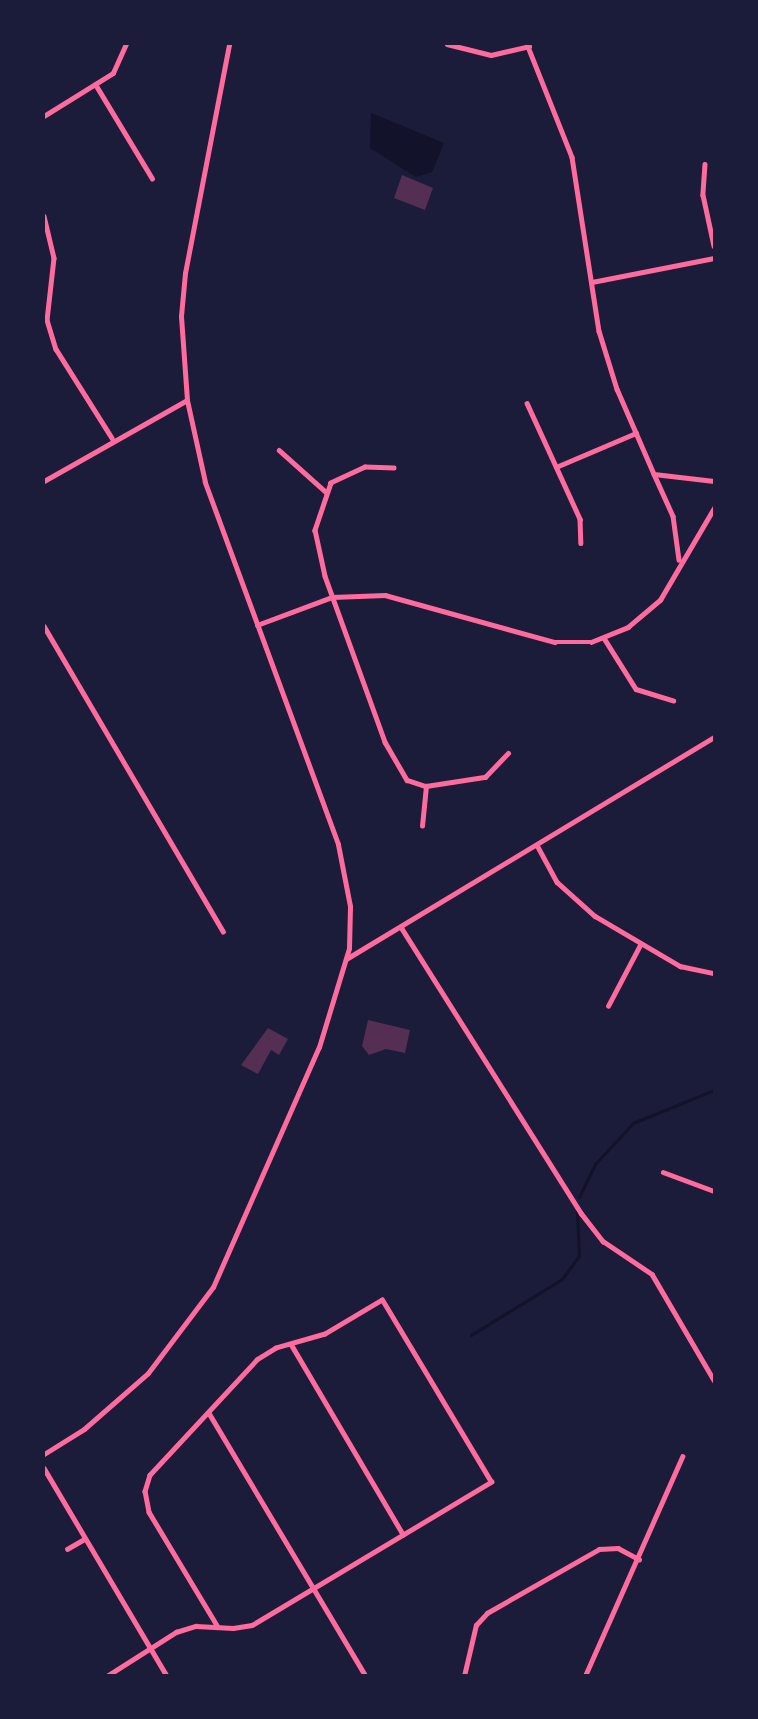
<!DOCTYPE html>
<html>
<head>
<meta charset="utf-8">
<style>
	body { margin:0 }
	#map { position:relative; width:758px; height:1719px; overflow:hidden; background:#1b1b3a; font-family:"Work Sans",sans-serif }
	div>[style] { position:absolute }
	.water>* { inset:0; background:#12122b }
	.stream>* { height:3px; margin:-1.5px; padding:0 1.5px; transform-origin:1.5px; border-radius:1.5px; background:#12122b }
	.building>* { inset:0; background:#542f53 }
	.minor>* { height:4.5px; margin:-2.25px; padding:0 2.25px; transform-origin:2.25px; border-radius:2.25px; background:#ff6b9d }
	.tertiary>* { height:5px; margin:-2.5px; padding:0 2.5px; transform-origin:2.5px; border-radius:2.5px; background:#ff6b9d }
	span { translate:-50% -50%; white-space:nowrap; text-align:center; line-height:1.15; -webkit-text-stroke:5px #1b1b3a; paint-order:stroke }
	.frame { position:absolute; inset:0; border:45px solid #1b1b3a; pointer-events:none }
</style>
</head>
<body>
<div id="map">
	<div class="water">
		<i style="clip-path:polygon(371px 113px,444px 143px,432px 172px,416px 177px,370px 148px)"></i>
	</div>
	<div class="stream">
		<i style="left:579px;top:1197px;width:37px;rotate:-64deg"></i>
		<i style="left:595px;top:1164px;width:56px;rotate:-47.2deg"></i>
		<i style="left:633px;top:1123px;width:87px;rotate:-22.2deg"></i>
		<i style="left:471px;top:1335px;width:107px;rotate:-31.6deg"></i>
		<i style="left:562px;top:1279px;width:29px;rotate:-54deg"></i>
		<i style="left:579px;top:1256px;width:44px;rotate:-92.6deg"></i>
	</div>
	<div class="building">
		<i style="clip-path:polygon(402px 175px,433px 188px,425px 210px,394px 198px)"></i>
		<i style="clip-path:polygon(368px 1020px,410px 1030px,405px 1053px,386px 1049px,369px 1055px,362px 1046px)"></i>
		<i style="clip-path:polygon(268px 1028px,288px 1039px,279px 1055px,271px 1050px,258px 1074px,241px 1065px)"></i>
	</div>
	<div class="minor">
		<i style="left:447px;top:44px;width:45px;rotate:14deg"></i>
		<i style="left:491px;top:55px;width:39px;rotate:-13deg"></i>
		<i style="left:527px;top:44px;width:122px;rotate:68.3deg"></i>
		<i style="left:572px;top:157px;width:176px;rotate:81.2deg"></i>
		<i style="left:599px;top:331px;width:61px;rotate:72.8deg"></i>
		<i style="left:617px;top:389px;width:93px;rotate:66.5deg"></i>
		<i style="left:654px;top:474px;width:60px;rotate:6.7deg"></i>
		<i style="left:96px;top:85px;width:109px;rotate:58.9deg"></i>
		<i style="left:44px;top:116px;width:81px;rotate:-31.9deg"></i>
		<i style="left:113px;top:73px;width:32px;rotate:-66deg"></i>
		<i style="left:705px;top:164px;width:31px;rotate:94deg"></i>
		<i style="left:703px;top:195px;width:52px;rotate:77.8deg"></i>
		<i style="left:44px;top:216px;width:43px;rotate:76.6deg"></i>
		<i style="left:54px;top:258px;width:62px;rotate:96.4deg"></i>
		<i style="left:47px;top:320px;width:30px;rotate:73deg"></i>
		<i style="left:56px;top:349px;width:105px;rotate:57.8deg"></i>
		<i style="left:592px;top:282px;width:124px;rotate:-11.1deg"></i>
		<i style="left:527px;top:403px;width:128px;rotate:65.4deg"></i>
		<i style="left:580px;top:519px;width:24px;rotate:88deg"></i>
		<i style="left:279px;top:450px;width:62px;rotate:41.7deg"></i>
		<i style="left:556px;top:467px;width:87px;rotate:-23deg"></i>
		<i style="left:394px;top:468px;width:29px;rotate:-178deg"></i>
		<i style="left:365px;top:467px;width:38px;rotate:155deg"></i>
		<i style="left:331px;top:483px;width:50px;rotate:108.8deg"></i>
		<i style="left:315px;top:530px;width:47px;rotate:77.7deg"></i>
		<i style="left:325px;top:576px;width:177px;rotate:70.1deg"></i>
		<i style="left:385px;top:742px;width:44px;rotate:59.9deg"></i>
		<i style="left:407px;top:780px;width:20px;rotate:18deg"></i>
		<i style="left:426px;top:786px;width:60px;rotate:-8.7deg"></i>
		<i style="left:485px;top:777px;width:33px;rotate:-46deg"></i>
		<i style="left:654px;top:474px;width:46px;rotate:65.7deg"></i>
		<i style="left:673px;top:516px;width:44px;rotate:82.2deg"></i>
		<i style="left:44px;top:481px;width:164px;rotate:-29.5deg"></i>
		<i style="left:257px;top:625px;width:80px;rotate:-20.5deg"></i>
		<i style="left:332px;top:597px;width:53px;rotate:-2.2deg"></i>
		<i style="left:385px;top:595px;width:176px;rotate:15.5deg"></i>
		<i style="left:555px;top:642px;width:36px"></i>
		<i style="left:591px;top:642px;width:40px;rotate:-22deg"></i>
		<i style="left:628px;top:627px;width:42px;rotate:-40.2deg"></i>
		<i style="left:660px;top:600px;width:107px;rotate:-59.6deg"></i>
		<i style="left:44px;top:626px;width:354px;rotate:59.6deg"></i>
		<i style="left:604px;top:638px;width:60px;rotate:57.9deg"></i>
		<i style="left:636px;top:689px;width:39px;rotate:17deg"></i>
		<i style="left:422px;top:826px;width:40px;rotate:-84.3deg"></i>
		<i style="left:537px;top:845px;width:42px;rotate:61.6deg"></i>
		<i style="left:557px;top:882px;width:51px;rotate:41.8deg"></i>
		<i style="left:595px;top:916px;width:99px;rotate:30.5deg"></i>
		<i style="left:680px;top:966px;width:35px;rotate:12deg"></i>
		<i style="left:401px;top:927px;width:338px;rotate:57.8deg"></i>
		<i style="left:581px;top:1213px;width:36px;rotate:52deg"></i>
		<i style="left:603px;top:1241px;width:59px;rotate:34deg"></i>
		<i style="left:652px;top:1274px;width:123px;rotate:59.7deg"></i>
		<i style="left:608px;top:1006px;width:69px;rotate:-62.3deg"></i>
		<i style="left:663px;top:1172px;width:54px;rotate:20.4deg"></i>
		<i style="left:291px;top:1344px;width:221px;rotate:59.5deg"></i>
		<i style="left:209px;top:1413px;width:306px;rotate:59.2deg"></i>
		<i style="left:44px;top:1468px;width:242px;rotate:59.4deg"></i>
		<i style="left:67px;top:1549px;width:20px;rotate:-30deg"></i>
		<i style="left:107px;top:1676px;width:82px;rotate:-32.5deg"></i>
		<i style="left:176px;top:1632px;width:21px;rotate:-17deg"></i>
		<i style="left:196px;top:1626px;width:37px;rotate:3deg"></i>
		<i style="left:233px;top:1628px;width:19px;rotate:-9deg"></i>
		<i style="left:252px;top:1625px;width:279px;rotate:-30.9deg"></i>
		<i style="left:491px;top:1482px;width:212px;rotate:-120.9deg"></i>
		<i style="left:382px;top:1300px;width:66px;rotate:149.2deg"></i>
		<i style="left:325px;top:1334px;width:51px;rotate:164.1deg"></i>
		<i style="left:276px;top:1348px;width:22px;rotate:148deg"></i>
		<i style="left:257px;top:1360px;width:157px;rotate:132.9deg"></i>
		<i style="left:150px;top:1475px;width:17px;rotate:107deg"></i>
		<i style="left:145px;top:1491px;width:21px;rotate:79deg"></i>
		<i style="left:149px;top:1512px;width:134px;rotate:59deg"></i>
		<i style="left:464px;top:1676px;width:52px;rotate:-76.8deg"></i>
		<i style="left:476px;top:1625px;width:16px;rotate:-47deg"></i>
		<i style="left:487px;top:1613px;width:129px;rotate:-29.7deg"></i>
		<i style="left:599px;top:1549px;width:19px;rotate:-3deg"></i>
		<i style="left:618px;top:1548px;width:24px;rotate:28deg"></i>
		<i style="left:585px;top:1676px;width:240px;rotate:-66.1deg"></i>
	</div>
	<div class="tertiary">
		<i style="left:346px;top:959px;width:430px;rotate:-31.1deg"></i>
		<i style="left:44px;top:1454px;width:47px;rotate:-32deg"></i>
		<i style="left:84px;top:1429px;width:85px;rotate:-41.2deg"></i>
		<i style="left:148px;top:1373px;width:108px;rotate:-52.9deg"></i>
		<i style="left:213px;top:1287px;width:262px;rotate:-66.2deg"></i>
		<i style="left:319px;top:1047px;width:103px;rotate:-73.1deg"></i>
		<i style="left:349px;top:948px;width:42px;rotate:-88.6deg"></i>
		<i style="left:350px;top:906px;width:63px;rotate:-101deg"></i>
		<i style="left:338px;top:844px;width:386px;rotate:-110.2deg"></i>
		<i style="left:205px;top:482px;width:84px;rotate:-102.4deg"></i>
		<i style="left:187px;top:400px;width:84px;rotate:-94.1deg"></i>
		<i style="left:181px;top:316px;width:43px;rotate:-84.7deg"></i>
		<i style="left:185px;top:273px;width:233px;rotate:-79.1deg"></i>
	</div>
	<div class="frame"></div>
</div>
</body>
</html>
